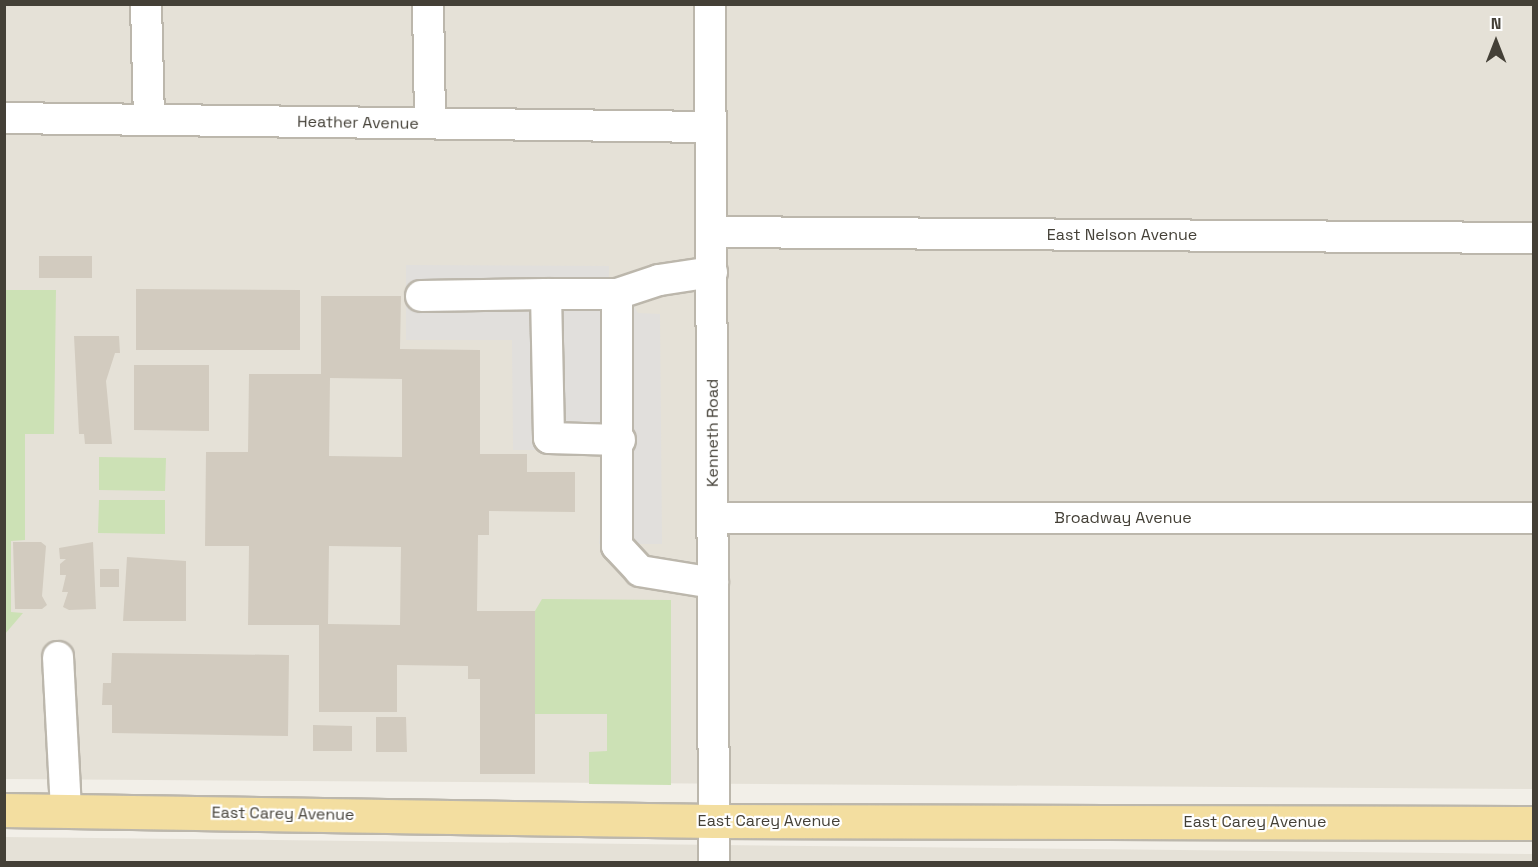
<!DOCTYPE html>
<html>
<head>
<meta charset="utf-8">
<style>
	body { margin:0 }
	#map { position:relative; width:1538px; height:867px; overflow:hidden; background:#f2efe8; font-family:"Space Grotesk",sans-serif }
	div>[style] { position:absolute }
	.residential>* { inset:0; background:#e5e1d7 }
	.green>* { inset:0; background:#cce1b5 }
	.parking>* { inset:0; background:#e1dfdc }
	.building>* { inset:0; background:#d2cbbf }
	.roads { filter:drop-shadow(2px 0 #bcb7ac) drop-shadow(-2px 0 #bcb7ac) drop-shadow(0 2px #bcb7ac) drop-shadow(0 -2px #bcb7ac) }
	.minor>* { height:30px; margin:-15px; padding:0 15px; transform-origin:15px; border-radius:15px; background:#fff }
	.major>* { height:33px; margin:-16.5px; padding:0 16.5px; transform-origin:16.5px; border-radius:16.5px; background:#f3dea0 }
	span { translate:-50% -50%; white-space:nowrap; text-align:center; line-height:1.15; -webkit-text-stroke:4.5px #fff; paint-order:stroke }
	.street-label { font-size:16px; color:#444037 }
	.frame { position:absolute; inset:0; border:6px solid #444037; pointer-events:none }
	.north { position:absolute; left:1466px; top:12px; width:60px; height:60px; -webkit-text-stroke:4px #fff; paint-order:stroke; rotate:0deg; font-size:16px; font-weight:700; line-height:24px; text-align:center; color:#444037 }
	.north::after { content:''; display:block; margin:auto; width:21px; height:27px; background:#444037; clip-path:polygon(50% 0,100% 100%,50% 72%,0 100%) }
</style>
</head>
<body>
<div id="map">
	<div class="residential">
		<i style="clip-path:polygon(5px 5px,1533px 5px,1533px 789px,5px 779px)"></i>
		<i style="clip-path:polygon(4px 837px,1533px 854px,1534px 862px,5px 862px)"></i>
	</div>
	<div class="green">
		<i style="clip-path:polygon(5px 290px,56px 290px,54px 434px,25px 434px,25px 540px,11px 541px,11px 612px,23px 613px,5px 634px)"></i>
		<i style="clip-path:polygon(99px 457px,166px 458px,165px 491px,99px 490px)"></i>
		<i style="clip-path:polygon(99px 500px,165px 500px,165px 534px,98px 533px)"></i>
		<i style="clip-path:polygon(542px 599px,671px 600px,671px 785px,589px 784px,589px 752px,607px 751px,607px 714px,535px 714px,535px 611px)"></i>
	</div>
	<div class="parking">
		<i style="clip-path:polygon(406px 265px,609px 266px,609px 281px,619px 282px,638px 313px,660px 314px,662px 544px,599px 544px,606px 467px,601px 455px,591px 450px,513px 450px,512px 340px,406px 340px)"></i>
	</div>
	<div class="building">
		<i style="clip-path:polygon(39px 256px,92px 256px,92px 278px,39px 278px)"></i>
		<i style="clip-path:polygon(136px 289px,300px 290px,300px 350px,136px 350px)"></i>
		<i style="clip-path:polygon(evenodd,321px 296px,401px 296px,400px 349px,480px 350px,480px 454px,527px 454px,527px 472px,575px 472px,575px 512px,489px 511px,489px 535px,478px 535px,477px 611px,535px 611px,535px 774px,480px 774px,480px 679px,468px 679px,468px 666px,397px 665px,397px 712px,319px 712px,319px 625px,248px 625px,249px 546px,205px 546px,206px 452px,248px 452px,249px 374px,321px 374px,321px 296px,330px 378px,402px 379px,402px 457px,329px 456px,330px 378px,321px 296px,329px 546px,401px 547px,400px 625px,328px 624px,329px 546px)"></i>
		<i style="clip-path:polygon(74px 336px,119px 336px,120px 353px,115px 353px,106px 381px,112px 444px,85px 444px,84px 434px,79px 434px)"></i>
		<i style="clip-path:polygon(134px 365px,209px 365px,209px 431px,134px 430px)"></i>
		<i style="clip-path:polygon(13px 542px,41px 542px,46px 546px,42px 596px,47px 605px,42px 609px,15px 609px)"></i>
		<i style="clip-path:polygon(93px 542px,96px 609px,69px 610px,63px 607px,68px 592px,62px 592px,66px 575px,60px 575px,60px 564px,66px 559px,60px 559px,59px 548px)"></i>
		<i style="clip-path:polygon(127px 557px,186px 561px,186px 621px,123px 621px)"></i>
		<i style="clip-path:polygon(100px 569px,119px 569px,119px 587px,100px 587px)"></i>
		<i style="clip-path:polygon(112px 653px,289px 655px,288px 736px,112px 733px,112px 705px,102px 705px,103px 683px,111px 683px)"></i>
		<i style="clip-path:polygon(376px 717px,406px 717px,407px 752px,376px 752px)"></i>
		<i style="clip-path:polygon(313px 725px,352px 726px,352px 751px,313px 751px)"></i>
	</div>
	<div class="roads">
		<div class="minor">
			<i style="left:146px;top:4px;width:116px;rotate:88.5deg"></i>
			<i style="left:428px;top:4px;width:119px;rotate:89deg"></i>
			<i style="left:710px;top:4px;width:858px;rotate:89.73deg"></i>
			<i style="left:4px;top:118px;width:707px;rotate:0.73deg"></i>
			<i style="left:711px;top:232px;width:823px;rotate:0.42deg"></i>
			<i style="left:712px;top:272px;width:54px;rotate:171.4deg"></i>
			<i style="left:659px;top:280px;width:44px;rotate:161.6deg"></i>
			<i style="left:617px;top:294px;width:252px;rotate:90deg"></i>
			<i style="left:617px;top:546px;width:34px;rotate:47deg"></i>
			<i style="left:640px;top:571px;width:74px;rotate:9.3deg"></i>
			<i style="left:617px;top:294px;width:71px;rotate:180deg"></i>
			<i style="left:546px;top:294px;width:144px;rotate:88.8deg"></i>
			<i style="left:549px;top:438px;width:71px;rotate:1.6deg"></i>
			<i style="left:421px;top:296px;width:125px;rotate:-0.9deg"></i>
			<i style="left:713px;top:518px;width:821px"></i>
			<i style="left:58px;top:657px;width:154px;rotate:87deg"></i>
		</div>
		<div class="major">
			<i style="left:4px;top:810px;width:710px;rotate:0.89deg"></i>
			<i style="left:714px;top:821px;width:820px;rotate:0.14deg"></i>
		</div>
	</div>
	<div class="street-label">
		<span style="left:358px;top:123px;rotate:1deg">Heather Avenue</span>
		<span style="left:1122px;top:235px">East Nelson Avenue</span>
		<span style="left:713px;top:433px;rotate:-90deg">Kenneth Road</span>
		<span style="left:1123px;top:518px">Broadway Avenue</span>
		<span style="left:283px;top:814px;rotate:1deg">East Carey Avenue</span>
		<span style="left:769px;top:821px">East Carey Avenue</span>
		<span style="left:1255px;top:822px">East Carey Avenue</span>
	</div>
	<div class="frame"></div>
	<div class="north">N</div>
</div>
</body>
</html>
